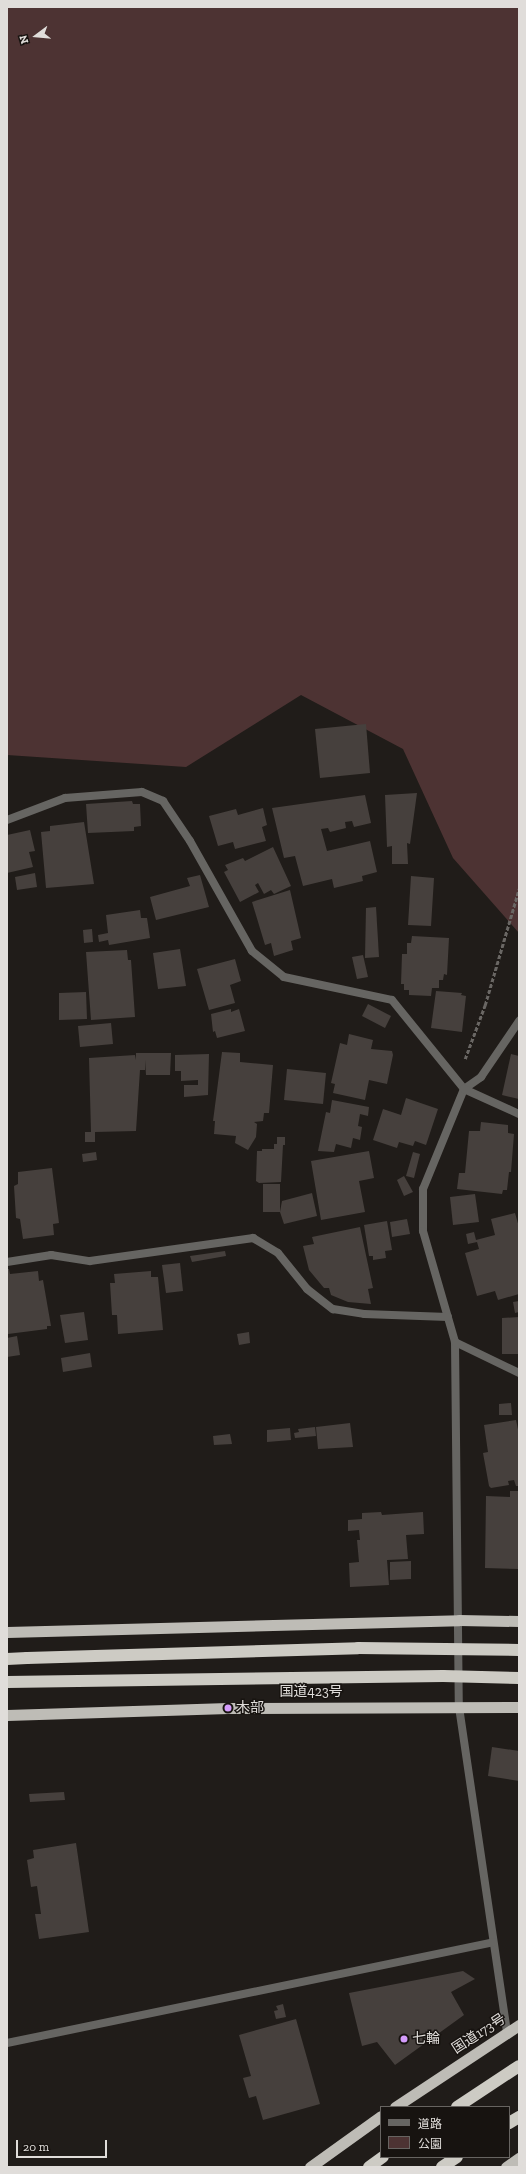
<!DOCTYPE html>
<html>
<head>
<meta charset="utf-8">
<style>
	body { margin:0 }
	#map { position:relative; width:526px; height:2174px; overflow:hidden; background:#201c19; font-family:"Zilla Slab","Noto Sans JP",serif }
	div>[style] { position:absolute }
	.green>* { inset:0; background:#4d3333 }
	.building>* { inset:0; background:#46403d }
	.path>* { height:2.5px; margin-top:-1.25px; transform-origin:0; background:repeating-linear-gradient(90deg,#6a6764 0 4px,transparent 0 6px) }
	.minor>* { height:8px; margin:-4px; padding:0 4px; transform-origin:4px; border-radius:4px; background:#666562 }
	.trunk>* { height:11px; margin:-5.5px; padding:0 5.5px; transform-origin:5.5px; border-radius:5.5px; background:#bebcb6 }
	.motorway>* { height:12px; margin:-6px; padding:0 6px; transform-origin:6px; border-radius:6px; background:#cdcbc4 }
	.motorway-bridge>* { height:12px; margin:-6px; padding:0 6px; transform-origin:6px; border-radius:6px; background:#cdcbc4 }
	.dots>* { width:11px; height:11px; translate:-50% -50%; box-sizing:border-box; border:2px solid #171310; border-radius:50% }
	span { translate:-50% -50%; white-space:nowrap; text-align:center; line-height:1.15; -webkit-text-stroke:3px #171310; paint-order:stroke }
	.street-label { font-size:14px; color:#e0ddda }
	.poi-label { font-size:14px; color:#e0ddda }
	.left { translate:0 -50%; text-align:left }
	.frame { position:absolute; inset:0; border:8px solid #e0ddda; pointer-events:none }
	.legend { position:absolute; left:380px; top:2106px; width:130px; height:52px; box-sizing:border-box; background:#171310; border:1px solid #676461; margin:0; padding:5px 7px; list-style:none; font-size:12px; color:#e0ddda }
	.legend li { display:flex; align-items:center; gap:8px; height:20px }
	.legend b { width:20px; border:1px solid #676461 }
	.north { position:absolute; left:16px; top:16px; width:40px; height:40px; -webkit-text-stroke:3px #171310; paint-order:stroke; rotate:254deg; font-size:11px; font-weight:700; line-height:16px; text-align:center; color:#e0ddda }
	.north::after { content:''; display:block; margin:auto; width:14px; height:18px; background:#e0ddda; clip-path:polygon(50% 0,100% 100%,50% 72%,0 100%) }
	.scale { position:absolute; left:16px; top:2140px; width:91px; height:18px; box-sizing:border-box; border:2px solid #e0ddda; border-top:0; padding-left:5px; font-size:12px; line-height:14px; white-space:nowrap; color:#e0ddda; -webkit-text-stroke:3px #171310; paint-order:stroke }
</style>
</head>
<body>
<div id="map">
	<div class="green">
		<i style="clip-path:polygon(7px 7px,519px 7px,519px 933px,453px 858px,403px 749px,301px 695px,186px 767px,7px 755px)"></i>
	</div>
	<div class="building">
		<i style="clip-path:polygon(366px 724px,370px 773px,320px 778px,315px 729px)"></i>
		<i style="clip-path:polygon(417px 793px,410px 844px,407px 843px,408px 864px,392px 864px,392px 846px,387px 847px,385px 795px)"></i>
		<i style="clip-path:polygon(365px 795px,371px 823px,354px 827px,352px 821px,345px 822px,346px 828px,330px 832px,328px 828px,321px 829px,327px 851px,370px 841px,377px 872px,362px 876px,363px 881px,334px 888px,332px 879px,303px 886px,295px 856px,284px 858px,272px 808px)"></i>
		<i style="clip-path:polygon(132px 801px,133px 804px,140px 804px,141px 826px,134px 827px,134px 831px,88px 833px,86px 804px)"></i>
		<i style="clip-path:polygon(263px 808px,267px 825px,262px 827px,266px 841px,235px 849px,233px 842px,218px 846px,209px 816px,236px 809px,238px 815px)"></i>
		<i style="clip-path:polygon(84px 822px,94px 884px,46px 888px,41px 832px,50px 831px,50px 826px)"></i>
		<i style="clip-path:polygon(30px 830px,35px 851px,29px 852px,33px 867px,7px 873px,7px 835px)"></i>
		<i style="clip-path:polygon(273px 847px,291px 886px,274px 894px,271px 890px,264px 894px,258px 883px,255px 885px,259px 892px,240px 902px,224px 872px,228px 870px,225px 865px,243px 858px,245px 861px)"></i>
		<i style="clip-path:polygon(35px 873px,37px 887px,17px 890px,15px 877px)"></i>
		<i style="clip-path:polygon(200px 875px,209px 907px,156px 920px,150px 897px,190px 886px,187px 878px)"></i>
		<i style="clip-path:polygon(411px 876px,434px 878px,431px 926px,408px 925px)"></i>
		<i style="clip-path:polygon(290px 890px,301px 938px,291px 941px,293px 950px,274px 956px,271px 943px,265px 945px,252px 902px)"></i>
		<i style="clip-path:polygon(376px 907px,379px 957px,365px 958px,366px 908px)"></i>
		<i style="clip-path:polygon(140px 910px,141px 918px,147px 918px,150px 938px,109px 945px,108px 940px,99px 942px,98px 935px,108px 933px,106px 915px)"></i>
		<i style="clip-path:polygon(92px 929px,93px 942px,84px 943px,83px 930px)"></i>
		<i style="clip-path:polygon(412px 936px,449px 938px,447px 975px,444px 974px,443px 980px,439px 980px,439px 988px,432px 988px,431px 996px,409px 995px,409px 990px,404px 990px,404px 984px,401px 984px,402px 954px,407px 954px,407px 943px,411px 943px)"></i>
		<i style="clip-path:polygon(180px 949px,186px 986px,158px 989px,153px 953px)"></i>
		<i style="clip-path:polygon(127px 950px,128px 960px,131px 960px,135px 1017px,91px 1020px,86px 952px)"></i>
		<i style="clip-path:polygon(363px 955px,368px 977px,357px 979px,352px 957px)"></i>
		<i style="clip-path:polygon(235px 959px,241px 981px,230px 985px,235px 1003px,209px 1010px,197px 969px)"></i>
		<i style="clip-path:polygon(436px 991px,462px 993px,461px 995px,466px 996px,462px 1032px,431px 1028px)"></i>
		<i style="clip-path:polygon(86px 992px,87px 1019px,59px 1020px,59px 993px)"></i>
		<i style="clip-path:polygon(368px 1004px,391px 1016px,385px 1028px,362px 1016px)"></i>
		<i style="clip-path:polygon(231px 1009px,231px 1012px,239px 1009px,245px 1031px,217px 1038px,215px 1031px,213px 1032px,211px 1014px)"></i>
		<i style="clip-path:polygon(111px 1023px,113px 1044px,80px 1047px,78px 1026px)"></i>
		<i style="clip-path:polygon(349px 1034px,373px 1040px,371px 1049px,392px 1051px,393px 1055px,387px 1084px,369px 1080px,365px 1100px,333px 1093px,335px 1084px,331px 1083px,340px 1043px,347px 1045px)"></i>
		<i style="clip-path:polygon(222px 1052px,240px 1053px,240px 1062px,273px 1065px,269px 1113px,264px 1113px,263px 1121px,254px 1122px,257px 1124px,256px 1137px,248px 1150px,235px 1143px,236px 1136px,214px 1134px,215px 1121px,213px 1121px)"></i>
		<i style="clip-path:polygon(136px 1053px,171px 1053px,170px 1075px,146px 1075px,145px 1060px,145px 1070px,140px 1070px,136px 1131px,95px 1132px,95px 1142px,85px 1142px,85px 1132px,91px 1132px,89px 1058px,135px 1055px,136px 1060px)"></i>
		<i style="clip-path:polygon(209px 1054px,208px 1095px,184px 1097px,184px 1085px,198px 1085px,198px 1080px,181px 1081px,181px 1071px,175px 1071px,175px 1055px)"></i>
		<i style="clip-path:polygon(511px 1054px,519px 1056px,519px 1099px,502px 1095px)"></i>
		<i style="clip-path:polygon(287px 1069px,326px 1073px,323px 1104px,284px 1100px)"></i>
		<i style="clip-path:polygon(406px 1098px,438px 1109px,426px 1145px,415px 1141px,413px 1146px,399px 1142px,397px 1148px,373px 1140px,383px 1109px,401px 1115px)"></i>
		<i style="clip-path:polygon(332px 1100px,369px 1107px,368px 1116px,360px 1114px,358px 1126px,362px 1127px,360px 1140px,353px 1138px,351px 1148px,336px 1144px,334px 1152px,318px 1151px,326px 1112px,330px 1113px)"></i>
		<i style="clip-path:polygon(481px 1122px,508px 1125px,508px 1133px,514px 1134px,511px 1172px,509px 1172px,507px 1190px,503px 1190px,502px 1194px,457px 1189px,459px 1173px,465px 1173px,469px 1131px,480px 1131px)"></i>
		<i style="clip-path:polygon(277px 1137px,285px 1137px,285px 1145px,283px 1145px,281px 1182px,259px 1183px,256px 1181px,257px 1151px,262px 1151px,262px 1149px,274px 1149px,274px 1144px,277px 1144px)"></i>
		<i style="clip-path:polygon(369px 1151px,374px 1178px,359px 1181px,365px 1212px,321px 1220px,311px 1161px)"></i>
		<i style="clip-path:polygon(96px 1152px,97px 1160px,83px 1162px,82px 1154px)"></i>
		<i style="clip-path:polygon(413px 1152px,420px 1154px,414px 1178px,406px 1176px)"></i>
		<i style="clip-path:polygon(52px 1168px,59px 1223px,53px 1224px,54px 1235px,23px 1239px,20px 1219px,16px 1218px,14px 1186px,18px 1184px,18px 1172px)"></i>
		<i style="clip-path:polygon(404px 1176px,413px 1192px,404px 1196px,397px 1180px)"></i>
		<i style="clip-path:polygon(263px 1184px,280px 1184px,280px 1212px,263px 1212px)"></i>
		<i style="clip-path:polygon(312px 1193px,317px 1216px,284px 1224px,280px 1212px,282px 1201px)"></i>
		<i style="clip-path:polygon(475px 1194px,479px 1222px,453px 1225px,450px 1197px)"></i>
		<i style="clip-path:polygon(515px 1213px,519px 1227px,519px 1294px,498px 1300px,495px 1291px,477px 1296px,465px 1253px,479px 1249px,477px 1242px,468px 1244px,466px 1234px,474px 1232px,476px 1240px,495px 1235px,491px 1219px)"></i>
		<i style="clip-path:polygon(407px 1219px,410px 1234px,392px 1237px,390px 1222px)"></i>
		<i style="clip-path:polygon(387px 1221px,392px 1250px,385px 1251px,386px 1258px,373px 1260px,373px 1256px,369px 1256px,364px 1225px)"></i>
		<i style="clip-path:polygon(360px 1227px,373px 1288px,368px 1289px,371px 1304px,348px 1302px,331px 1295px,329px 1288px,324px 1288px,309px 1270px,303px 1246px,314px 1244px,312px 1237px)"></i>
		<i style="clip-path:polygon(225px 1251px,226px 1256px,192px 1262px,190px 1256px)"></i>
		<i style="clip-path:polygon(180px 1263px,183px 1291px,166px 1293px,162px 1265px)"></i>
		<i style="clip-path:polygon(7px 1269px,9px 1269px,10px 1274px,38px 1271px,39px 1281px,43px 1280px,51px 1326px,47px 1326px,47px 1329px,8px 1334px)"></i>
		<i style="clip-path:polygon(151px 1271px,151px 1277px,158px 1277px,163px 1330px,118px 1334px,117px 1315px,112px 1315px,110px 1283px,115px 1283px,114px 1274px)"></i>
		<i style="clip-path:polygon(519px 1301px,519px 1312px,515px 1313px,513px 1302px)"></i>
		<i style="clip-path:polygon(84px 1312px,88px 1340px,65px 1343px,60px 1315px)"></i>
		<i style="clip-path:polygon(519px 1317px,519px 1354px,502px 1354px,502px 1318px)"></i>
		<i style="clip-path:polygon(249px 1332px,250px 1343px,239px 1345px,237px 1334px)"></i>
		<i style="clip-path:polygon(17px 1336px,20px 1355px,7px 1357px,7px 1338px)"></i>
		<i style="clip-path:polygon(90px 1353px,92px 1367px,63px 1372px,61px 1358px)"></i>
		<i style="clip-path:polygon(511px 1403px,512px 1415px,499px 1415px,499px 1404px)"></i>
		<i style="clip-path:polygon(516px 1420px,519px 1434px,519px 1486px,516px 1486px,514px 1480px,508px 1481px,509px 1485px,491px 1488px,489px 1486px,483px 1453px,488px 1452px,484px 1425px)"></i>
		<i style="clip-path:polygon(350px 1423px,353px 1447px,318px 1449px,316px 1427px)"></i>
		<i style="clip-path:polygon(315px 1427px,316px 1436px,295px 1438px,294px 1433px,299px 1432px,298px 1429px)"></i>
		<i style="clip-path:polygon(290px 1428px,291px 1440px,267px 1442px,267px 1430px)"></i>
		<i style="clip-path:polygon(230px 1434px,232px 1444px,214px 1445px,213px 1436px)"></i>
		<i style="clip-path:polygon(510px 1491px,518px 1491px,519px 1569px,485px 1568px,486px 1496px,510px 1497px)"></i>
		<i style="clip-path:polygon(381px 1512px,382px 1515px,423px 1512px,424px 1534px,406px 1535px,408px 1559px,387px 1560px,389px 1585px,350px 1587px,349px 1563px,359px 1562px,357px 1540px,360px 1540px,359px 1530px,348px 1531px,348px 1520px,362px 1519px,362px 1513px)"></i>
		<i style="clip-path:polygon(411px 1561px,411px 1579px,390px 1580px,390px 1562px)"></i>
		<i style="clip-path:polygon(492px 1747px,519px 1751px,519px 1781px,488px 1776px)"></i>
		<i style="clip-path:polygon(64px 1792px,65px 1800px,30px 1802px,29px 1794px)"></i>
		<i style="clip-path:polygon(76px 1843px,89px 1932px,39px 1939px,35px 1914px,41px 1914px,37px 1886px,31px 1887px,27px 1860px,34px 1858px,33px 1850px)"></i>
		<i style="clip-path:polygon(463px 1971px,475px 1979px,451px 1992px,464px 2015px,395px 2065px,377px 2042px,362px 2046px,349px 1993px)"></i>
		<i style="clip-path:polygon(283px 2004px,286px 2017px,276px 2019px,274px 2011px,278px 2010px,276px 2006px)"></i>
		<i style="clip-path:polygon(296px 2019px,320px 2104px,263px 2120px,256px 2096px,249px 2098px,243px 2078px,251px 2076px,239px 2035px)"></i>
	</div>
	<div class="path">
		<i style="left:465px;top:1059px;width:58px;rotate:-69.7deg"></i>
		<i style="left:485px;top:1005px;width:121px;rotate:-73.7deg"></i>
	</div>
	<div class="minor">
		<i style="left:7px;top:820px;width:62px;rotate:-20.8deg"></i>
		<i style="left:65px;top:798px;width:77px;rotate:-4.5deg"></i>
		<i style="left:142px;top:792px;width:23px;rotate:23deg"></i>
		<i style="left:163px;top:801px;width:48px;rotate:56deg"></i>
		<i style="left:190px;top:841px;width:126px;rotate:60.6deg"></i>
		<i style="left:252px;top:951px;width:41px;rotate:39.1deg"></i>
		<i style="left:284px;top:977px;width:110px;rotate:12deg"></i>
		<i style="left:392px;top:1000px;width:114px;rotate:51deg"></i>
		<i style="left:464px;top:1089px;width:108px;rotate:112.3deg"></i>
		<i style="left:423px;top:1189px;width:42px;rotate:90deg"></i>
		<i style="left:423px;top:1231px;width:116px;rotate:73.9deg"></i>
		<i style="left:455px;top:1342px;width:365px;rotate:89.4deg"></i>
		<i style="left:459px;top:1707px;width:329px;rotate:81.6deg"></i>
		<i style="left:464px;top:1089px;width:21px;rotate:-35deg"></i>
		<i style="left:481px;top:1077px;width:68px;rotate:-55.8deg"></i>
		<i style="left:464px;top:1089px;width:60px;rotate:24.4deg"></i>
		<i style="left:7px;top:1262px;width:45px;rotate:-9deg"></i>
		<i style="left:51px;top:1255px;width:39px;rotate:9deg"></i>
		<i style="left:90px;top:1261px;width:165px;rotate:-8deg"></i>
		<i style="left:253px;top:1238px;width:29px;rotate:31deg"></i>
		<i style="left:278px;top:1253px;width:46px;rotate:51.1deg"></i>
		<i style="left:307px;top:1289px;width:33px;rotate:38deg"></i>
		<i style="left:333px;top:1309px;width:31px;rotate:9deg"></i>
		<i style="left:364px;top:1314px;width:84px;rotate:2deg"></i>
		<i style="left:455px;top:1342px;width:71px;rotate:25.8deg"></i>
		<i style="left:7px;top:2043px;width:496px;rotate:-11.7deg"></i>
	</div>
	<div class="trunk">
		<i style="left:7px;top:1632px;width:452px;rotate:-1.5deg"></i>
		<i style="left:459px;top:1620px;width:60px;rotate:1deg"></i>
		<i style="left:7px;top:1715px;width:221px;rotate:-1.8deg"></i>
		<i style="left:228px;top:1708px;width:291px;rotate:-0.2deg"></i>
		<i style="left:395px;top:2107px;width:149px;rotate:-33.5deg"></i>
		<i style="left:310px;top:2167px;width:87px;rotate:-35.7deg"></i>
		<i style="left:506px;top:2167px;width:16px;rotate:-35deg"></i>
	</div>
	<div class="motorway">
		<i style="left:7px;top:1659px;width:20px;rotate:-3deg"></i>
		<i style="left:457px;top:2107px;width:74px;rotate:-33.5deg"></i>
		<i style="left:509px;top:2123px;width:12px;rotate:-31deg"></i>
		<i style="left:369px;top:2167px;width:17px;rotate:-36deg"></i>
		<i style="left:442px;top:2167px;width:18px;rotate:-34deg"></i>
	</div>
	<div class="motorway-bridge">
		<i style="left:27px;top:1658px;width:331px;rotate:-1.7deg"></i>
		<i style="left:358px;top:1648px;width:161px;rotate:0.7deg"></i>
		<i style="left:7px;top:1682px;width:436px;rotate:-0.8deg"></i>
		<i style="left:443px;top:1676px;width:76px;rotate:1.5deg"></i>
	</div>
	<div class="dots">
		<i style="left:228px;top:1708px;background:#d49cfb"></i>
		<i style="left:404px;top:2039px;background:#d49cfb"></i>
	</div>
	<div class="street-label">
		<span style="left:311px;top:1692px">国道423号</span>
		<span style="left:479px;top:2034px;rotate:-33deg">国道173号</span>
	</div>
	<div class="poi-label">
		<span class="left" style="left:236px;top:1708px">木部</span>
		<span class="left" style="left:412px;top:2039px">七輪</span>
	</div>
	<div class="frame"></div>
	<ul class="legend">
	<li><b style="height:5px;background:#666562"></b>道路</li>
	<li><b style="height:11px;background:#4d3333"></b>公園</li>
	</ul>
	<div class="north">N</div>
	<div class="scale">20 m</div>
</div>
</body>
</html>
